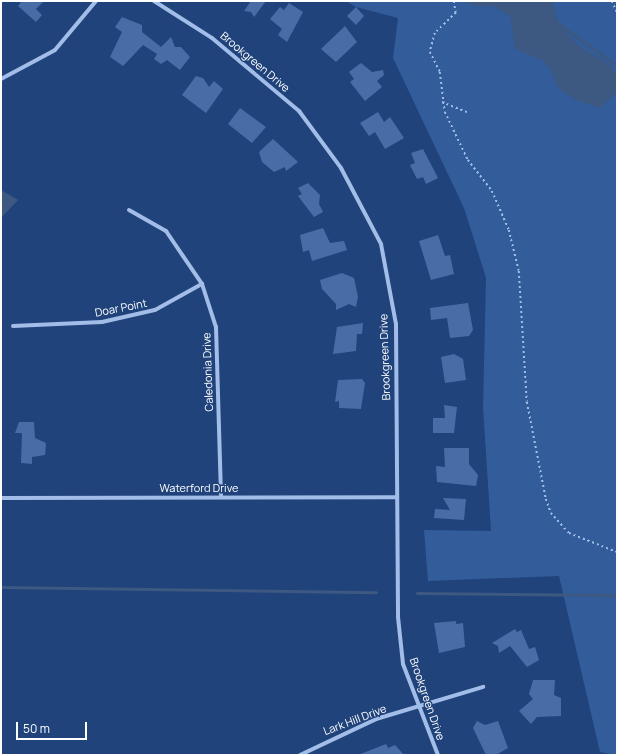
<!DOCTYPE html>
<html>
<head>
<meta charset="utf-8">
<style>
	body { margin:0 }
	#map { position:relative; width:618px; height:756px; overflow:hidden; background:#20437c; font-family:Manrope,sans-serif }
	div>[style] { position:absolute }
	.green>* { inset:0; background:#325c9a }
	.water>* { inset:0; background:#3d5881 }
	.stream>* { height:3px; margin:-1.5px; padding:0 1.5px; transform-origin:1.5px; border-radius:1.5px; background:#3d5881 }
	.building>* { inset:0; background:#486da6 }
	.path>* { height:1.5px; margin-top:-0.75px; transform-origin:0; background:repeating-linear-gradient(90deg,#a2bde7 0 2px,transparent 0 5px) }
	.minor>* { height:4px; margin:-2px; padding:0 2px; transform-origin:2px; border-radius:2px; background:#a2bde7 }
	span { translate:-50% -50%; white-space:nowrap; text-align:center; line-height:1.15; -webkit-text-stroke:3px #20437c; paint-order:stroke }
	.street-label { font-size:11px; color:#fff }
	.frame { position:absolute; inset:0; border:2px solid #fff; pointer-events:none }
	.scale { position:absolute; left:16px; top:722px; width:71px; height:18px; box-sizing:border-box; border:2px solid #fff; border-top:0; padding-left:5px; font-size:12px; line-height:14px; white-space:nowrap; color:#fff; -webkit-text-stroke:3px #20437c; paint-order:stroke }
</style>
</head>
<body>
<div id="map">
	<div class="green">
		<i style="clip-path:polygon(346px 1px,617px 1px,617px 755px,600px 752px,559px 576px,428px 581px,424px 530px,491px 531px,483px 407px,486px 278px,464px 208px,393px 58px,398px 18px,356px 7px)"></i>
	</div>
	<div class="water">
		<i style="clip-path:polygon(464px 1px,552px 1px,559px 26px,579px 46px,611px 66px,617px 76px,617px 92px,600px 108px,576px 100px,558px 88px,550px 69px,542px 60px,515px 49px,510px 16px,493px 6px,474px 6px)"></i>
		<i style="clip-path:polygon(1px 190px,18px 200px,1px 218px)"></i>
	</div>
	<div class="stream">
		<i style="left:556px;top:22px;width:75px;rotate:35.8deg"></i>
		<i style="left:1px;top:587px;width:375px;rotate:0.8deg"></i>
		<i style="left:417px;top:593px;width:200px;rotate:0.6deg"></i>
	</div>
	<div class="building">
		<i style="clip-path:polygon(22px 1px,44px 1px,36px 9px,42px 15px,36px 22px,18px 6px)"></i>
		<i style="clip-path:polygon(251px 1px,266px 1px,254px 17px,251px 12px,244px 11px)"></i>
		<i style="clip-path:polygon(289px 3px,303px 12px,287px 42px,278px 35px,282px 29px,270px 19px,280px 7px,284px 10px)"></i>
		<i style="clip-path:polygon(356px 7px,364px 16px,356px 25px,347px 16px)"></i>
		<i style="clip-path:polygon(122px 17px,142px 25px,142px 32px,161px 47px,171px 37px,175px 47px,181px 47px,190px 57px,180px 70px,167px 60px,161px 64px,154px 59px,157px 54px,143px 45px,123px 66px,110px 57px,122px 32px,115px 27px)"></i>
		<i style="clip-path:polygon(345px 26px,357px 42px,336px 62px,321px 49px)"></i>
		<i style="clip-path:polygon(361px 63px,372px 72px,383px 70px,384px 75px,377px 81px,382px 87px,365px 101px,350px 82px,354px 79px,349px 72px)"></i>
		<i style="clip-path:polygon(196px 76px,203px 78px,209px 87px,214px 81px,223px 89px,206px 113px,182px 95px)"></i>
		<i style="clip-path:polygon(240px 108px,266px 127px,252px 143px,228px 124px)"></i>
		<i style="clip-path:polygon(378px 112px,384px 122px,390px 117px,404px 138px,385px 149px,375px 132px,369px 136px,360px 123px)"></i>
		<i style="clip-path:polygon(273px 139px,298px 162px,286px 171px,285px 167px,274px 172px,262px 162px,259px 152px)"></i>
		<i style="clip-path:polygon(423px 149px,438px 178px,426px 184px,423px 177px,417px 179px,410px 165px,415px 163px,411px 153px)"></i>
		<i style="clip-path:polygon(308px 183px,320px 195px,319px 204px,323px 212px,314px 217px,298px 196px,302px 194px,298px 188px)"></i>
		<i style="clip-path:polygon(323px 228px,330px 243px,344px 241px,347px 250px,312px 261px,309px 250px,303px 252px,300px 235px)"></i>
		<i style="clip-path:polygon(438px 235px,445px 256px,450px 255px,454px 274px,431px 280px,419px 241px)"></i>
		<i style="clip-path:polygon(342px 273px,354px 278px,358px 297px,356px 307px,349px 304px,336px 310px,336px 304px,322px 289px,320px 280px)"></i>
		<i style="clip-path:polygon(468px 303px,473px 330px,469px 336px,450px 338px,447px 318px,431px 320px,430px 308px)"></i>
		<i style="clip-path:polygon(363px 323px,362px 334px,357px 334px,356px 351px,333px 354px,337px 327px)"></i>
		<i style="clip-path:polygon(454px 354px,463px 359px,466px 380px,445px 383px,441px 357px)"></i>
		<i style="clip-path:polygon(362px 379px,365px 383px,361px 409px,339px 408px,339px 401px,335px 402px,338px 380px)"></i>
		<i style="clip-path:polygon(444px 405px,457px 407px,454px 433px,433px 433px,433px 418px,445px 418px)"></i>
		<i style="clip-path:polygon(19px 422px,34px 422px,35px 438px,46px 443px,45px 455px,32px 457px,32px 464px,21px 463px,22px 433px,15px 433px)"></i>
		<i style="clip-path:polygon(444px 448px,469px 448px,469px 464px,478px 475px,476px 486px,437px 482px,436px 466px,445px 467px)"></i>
		<i style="clip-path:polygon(443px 498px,466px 499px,464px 520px,434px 518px,435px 509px,450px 510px)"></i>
		<i style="clip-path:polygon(456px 621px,456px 624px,463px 623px,465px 647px,439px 653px,434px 623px)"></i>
		<i style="clip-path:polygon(515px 629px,517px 632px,521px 630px,529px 649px,535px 647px,539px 660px,527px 667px,510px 646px,499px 653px,498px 646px,492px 643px)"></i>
		<i style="clip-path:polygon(533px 680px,555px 680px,554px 695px,561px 698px,561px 716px,537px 717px,531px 724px,519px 711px,533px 699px,529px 694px)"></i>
		<i style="clip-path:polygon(477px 721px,485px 725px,498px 721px,508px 748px,496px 755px,486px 755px,473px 728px)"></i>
		<i style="clip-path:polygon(386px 744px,388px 748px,395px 745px,404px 755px,358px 755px)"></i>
	</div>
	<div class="path">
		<i style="left:454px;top:1px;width:12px;rotate:81deg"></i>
		<i style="left:456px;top:13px;width:29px;rotate:136deg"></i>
		<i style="left:435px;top:33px;width:20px;rotate:105deg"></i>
		<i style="left:430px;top:52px;width:22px;rotate:63deg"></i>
		<i style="left:440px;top:72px;width:40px;rotate:82.9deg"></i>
		<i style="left:445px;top:112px;width:53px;rotate:64.4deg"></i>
		<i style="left:468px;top:160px;width:39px;rotate:52deg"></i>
		<i style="left:492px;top:191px;width:43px;rotate:66.4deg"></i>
		<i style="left:509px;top:230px;width:42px;rotate:76.3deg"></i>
		<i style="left:519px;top:271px;width:131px;rotate:86.5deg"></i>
		<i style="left:527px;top:402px;width:99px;rotate:78.9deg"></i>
		<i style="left:546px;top:499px;width:15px;rotate:70deg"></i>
		<i style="left:551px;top:513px;width:27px;rotate:48deg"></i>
		<i style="left:569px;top:533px;width:52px;rotate:21.6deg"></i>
		<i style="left:612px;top:1px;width:12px;rotate:66deg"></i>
		<i style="left:442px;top:102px;width:27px;rotate:22deg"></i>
	</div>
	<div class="minor">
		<i style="left:154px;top:1px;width:69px;rotate:32.5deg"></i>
		<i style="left:212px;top:38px;width:114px;rotate:40deg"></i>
		<i style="left:299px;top:111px;width:71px;rotate:53.6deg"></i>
		<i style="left:341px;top:168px;width:86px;rotate:62.2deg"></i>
		<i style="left:381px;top:244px;width:81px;rotate:79.4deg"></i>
		<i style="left:396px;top:324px;width:293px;rotate:89.6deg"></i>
		<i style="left:398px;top:617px;width:47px;rotate:83.9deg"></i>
		<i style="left:403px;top:664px;width:97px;rotate:69deg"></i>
		<i style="left:1px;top:79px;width:61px;rotate:-28.2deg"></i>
		<i style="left:55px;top:50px;width:64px;rotate:-50.1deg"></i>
		<i style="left:129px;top:210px;width:43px;rotate:29.6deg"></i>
		<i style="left:166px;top:231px;width:64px;rotate:55.8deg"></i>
		<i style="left:202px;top:284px;width:45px;rotate:72deg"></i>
		<i style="left:216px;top:327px;width:169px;rotate:88.3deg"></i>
		<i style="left:13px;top:326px;width:89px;rotate:-2.6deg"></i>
		<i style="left:102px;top:322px;width:54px;rotate:-12.8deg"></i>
		<i style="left:155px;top:310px;width:54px;rotate:-29deg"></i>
		<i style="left:1px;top:498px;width:395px;rotate:-0.1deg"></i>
		<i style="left:300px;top:755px;width:84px;rotate:-25.3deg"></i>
		<i style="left:376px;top:719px;width:112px;rotate:-16.7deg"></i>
	</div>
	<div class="street-label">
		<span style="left:255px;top:62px;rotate:40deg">Brookgreen Drive</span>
		<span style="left:121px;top:308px;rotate:-11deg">Doar Point</span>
		<span style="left:385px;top:357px;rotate:-92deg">Brookgreen Drive</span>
		<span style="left:208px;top:372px;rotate:-92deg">Caledonia Drive</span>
		<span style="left:199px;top:488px">Waterford Drive</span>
		<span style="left:427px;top:699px;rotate:71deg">Brookgreen Drive</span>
		<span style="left:355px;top:720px;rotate:-21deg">Lark Hill Drive</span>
	</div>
	<div class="frame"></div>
	<div class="scale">50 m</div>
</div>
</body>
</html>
